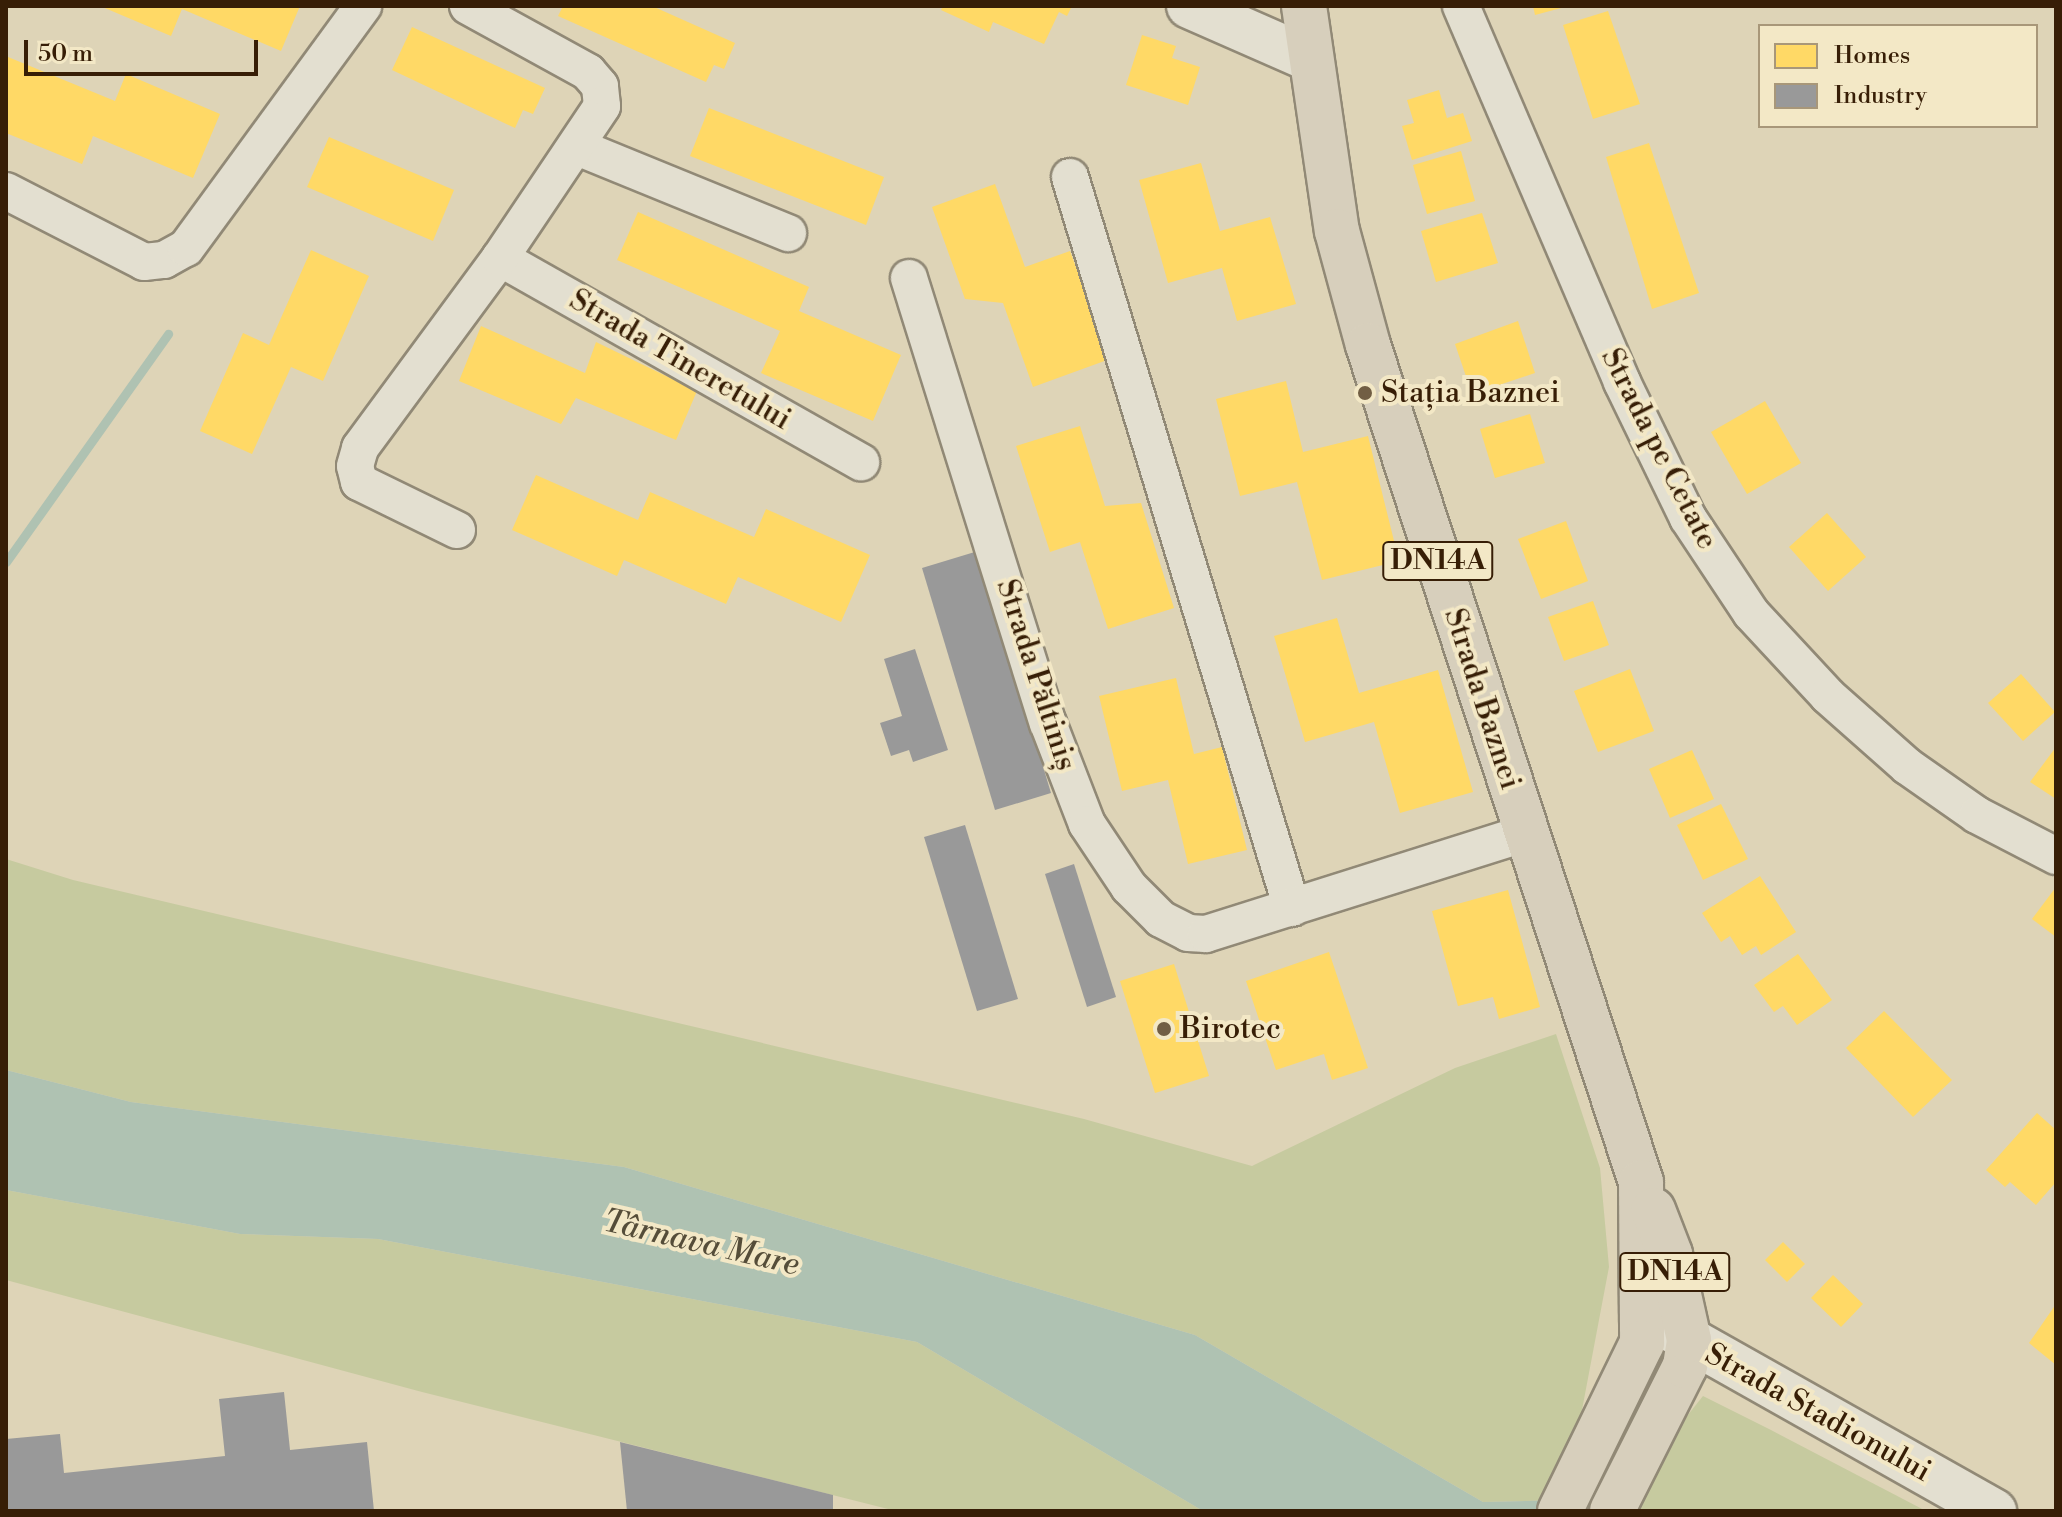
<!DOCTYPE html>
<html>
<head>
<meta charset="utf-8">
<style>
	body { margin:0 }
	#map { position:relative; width:2062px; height:1517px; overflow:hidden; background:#ded4b7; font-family:"Libre Bodoni",serif }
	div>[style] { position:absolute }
	.green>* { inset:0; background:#c6ca9f }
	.water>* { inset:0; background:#afc2b2 }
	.homes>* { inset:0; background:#ffd966 }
	.industry>* { inset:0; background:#999 }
	.stream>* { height:9px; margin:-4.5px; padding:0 4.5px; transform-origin:4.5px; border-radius:4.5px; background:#afc2b2 }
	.roads { filter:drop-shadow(2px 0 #918976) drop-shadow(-2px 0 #918976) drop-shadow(0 2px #918976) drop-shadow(0 -2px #918976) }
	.minor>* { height:36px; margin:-18px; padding:0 18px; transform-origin:18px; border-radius:18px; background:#e3dfd0 }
	.secondary>* { height:44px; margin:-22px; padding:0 22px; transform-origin:22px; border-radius:22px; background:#e3dfd0 }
	.primary>* { height:44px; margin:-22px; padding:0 22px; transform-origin:22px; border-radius:22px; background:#d7cfbc }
	.dots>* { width:22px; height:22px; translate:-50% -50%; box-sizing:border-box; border:4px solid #f3e8c6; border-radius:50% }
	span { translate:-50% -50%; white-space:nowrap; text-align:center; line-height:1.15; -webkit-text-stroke:8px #f3e8c6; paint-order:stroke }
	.shield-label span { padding:2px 6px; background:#f3e8c6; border:2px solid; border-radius:6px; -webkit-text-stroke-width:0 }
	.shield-label { font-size:28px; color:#371e06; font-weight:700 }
	.street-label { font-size:30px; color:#371e06 }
	.poi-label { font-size:30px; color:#371e06 }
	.left { translate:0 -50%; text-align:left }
	.water-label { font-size:32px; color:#554d39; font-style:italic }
	.frame { position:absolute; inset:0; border:8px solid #371e06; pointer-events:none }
	.legend { position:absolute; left:1758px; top:24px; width:280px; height:104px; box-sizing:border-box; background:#f3e8c6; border:2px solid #a89779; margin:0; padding:10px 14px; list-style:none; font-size:24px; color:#371e06 }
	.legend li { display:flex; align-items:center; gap:16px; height:40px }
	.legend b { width:40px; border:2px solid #a89779 }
	.scale { position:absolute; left:24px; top:40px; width:234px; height:36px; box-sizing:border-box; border:4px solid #371e06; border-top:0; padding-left:10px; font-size:24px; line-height:28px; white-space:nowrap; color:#371e06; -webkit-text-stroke:6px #f3e8c6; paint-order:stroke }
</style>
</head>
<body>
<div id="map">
	<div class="green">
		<i style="clip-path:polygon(6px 859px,73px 880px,1084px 1119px,1252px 1166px,1455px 1068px,1556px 1034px,1600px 1168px,1609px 1267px,1565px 1500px,1483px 1502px,1195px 1335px,624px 1167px,131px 1102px,6px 1070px)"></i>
		<i style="clip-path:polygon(6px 1190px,240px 1234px,378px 1239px,917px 1342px,1203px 1511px,896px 1511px,422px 1392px,6px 1280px)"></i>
		<i style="clip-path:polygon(1703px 1396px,1769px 1429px,1926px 1511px,1630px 1511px,1615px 1506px)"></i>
	</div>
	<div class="water">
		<i style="clip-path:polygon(6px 1070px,131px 1102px,624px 1167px,1195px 1335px,1483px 1502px,1565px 1500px,1560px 1511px,1203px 1511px,917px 1342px,378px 1239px,240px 1234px,6px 1190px)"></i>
	</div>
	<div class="homes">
		<i style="clip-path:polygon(100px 6px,300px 6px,281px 51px,182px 9px,171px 36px)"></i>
		<i style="clip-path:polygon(563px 6px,652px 6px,735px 43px,724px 69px,714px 65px,706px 82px,558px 16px)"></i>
		<i style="clip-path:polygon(943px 6px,1072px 6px,1067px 16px,1059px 12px,1044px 44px,993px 22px,989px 32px,941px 10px)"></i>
		<i style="clip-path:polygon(1533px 6px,1565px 6px,1565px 7px,1535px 15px)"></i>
		<i style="clip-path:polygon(1608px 11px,1640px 104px,1593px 119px,1563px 25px)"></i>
		<i style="clip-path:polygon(412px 27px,545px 88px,533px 114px,523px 110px,515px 128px,392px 70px)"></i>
		<i style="clip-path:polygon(1142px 35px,1176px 46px,1172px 58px,1200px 67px,1188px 105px,1126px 85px)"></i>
		<i style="clip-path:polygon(8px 57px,115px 101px,126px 74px,220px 114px,193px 178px,93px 136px,82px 164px,6px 133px)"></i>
		<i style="clip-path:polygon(1439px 90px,1447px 118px,1463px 113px,1472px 141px,1412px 160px,1402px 126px,1414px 123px,1407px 100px)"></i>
		<i style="clip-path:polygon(709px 108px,884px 177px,866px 225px,690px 156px)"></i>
		<i style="clip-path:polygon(329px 137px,454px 190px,433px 241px,307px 187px)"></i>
		<i style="clip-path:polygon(1649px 143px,1699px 293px,1652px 309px,1606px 157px)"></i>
		<i style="clip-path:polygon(1461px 151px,1475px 201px,1427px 214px,1413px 165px)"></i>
		<i style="clip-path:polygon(1201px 163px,1220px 231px,1270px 217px,1296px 304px,1237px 321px,1222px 268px,1168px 283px,1139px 180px)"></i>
		<i style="clip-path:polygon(995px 184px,1025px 267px,1070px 251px,1110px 359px,1033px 387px,1003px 303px,965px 299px,932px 207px)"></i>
		<i style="clip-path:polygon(638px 212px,809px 287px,799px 311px,901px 355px,873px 421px,761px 373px,780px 331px,617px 260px)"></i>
		<i style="clip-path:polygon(1482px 213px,1498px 263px,1436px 282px,1421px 231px)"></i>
		<i style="clip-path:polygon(311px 250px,369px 276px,323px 381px,291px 367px,252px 454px,200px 431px,243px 333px,269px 345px)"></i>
		<i style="clip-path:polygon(1518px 321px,1535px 373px,1472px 394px,1455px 344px)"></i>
		<i style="clip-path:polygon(481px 326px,585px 373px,596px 342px,697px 391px,676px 440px,576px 398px,561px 424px,459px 381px)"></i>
		<i style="clip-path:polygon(1286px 381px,1303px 452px,1368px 436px,1399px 561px,1322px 580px,1297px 482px,1240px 496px,1216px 399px)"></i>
		<i style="clip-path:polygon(1765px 401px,1801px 463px,1747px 494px,1711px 432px)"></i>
		<i style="clip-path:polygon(1530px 414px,1545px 463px,1495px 478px,1480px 429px)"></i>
		<i style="clip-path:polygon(1080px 426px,1105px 506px,1141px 503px,1174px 608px,1108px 629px,1080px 542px,1050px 552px,1016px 446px)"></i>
		<i style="clip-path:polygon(536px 475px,638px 520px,650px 492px,754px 537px,766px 509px,870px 555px,841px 622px,738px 577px,726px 604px,624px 560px,617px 576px,512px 530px)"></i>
		<i style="clip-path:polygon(1827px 513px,1866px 557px,1828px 591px,1789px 547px)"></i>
		<i style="clip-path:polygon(1566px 521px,1588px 581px,1541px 599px,1518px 539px)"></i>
		<i style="clip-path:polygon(1593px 601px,1609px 645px,1564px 661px,1548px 617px)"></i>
		<i style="clip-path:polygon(1337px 618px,1359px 693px,1438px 670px,1473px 792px,1400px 813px,1374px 722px,1305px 742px,1274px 636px)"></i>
		<i style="clip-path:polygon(1630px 669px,1654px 731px,1598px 752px,1574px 691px)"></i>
		<i style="clip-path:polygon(2021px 674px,2055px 712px,2023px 741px,1988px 703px)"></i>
		<i style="clip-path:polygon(1176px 678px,1194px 754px,1222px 747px,1247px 850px,1188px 864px,1168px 780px,1122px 791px,1099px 696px)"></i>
		<i style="clip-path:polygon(2056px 747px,2056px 799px,2030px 782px)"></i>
		<i style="clip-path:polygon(1692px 750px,1714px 799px,1670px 818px,1649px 769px)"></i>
		<i style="clip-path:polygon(1721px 804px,1748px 859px,1703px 880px,1677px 825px)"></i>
		<i style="clip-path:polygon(1760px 876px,1796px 932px,1761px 955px,1756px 946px,1742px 955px,1730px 936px,1721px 942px,1702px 913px)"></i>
		<i style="clip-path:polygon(2056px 887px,2056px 937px,2032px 919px)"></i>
		<i style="clip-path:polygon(1508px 890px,1540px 1007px,1499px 1019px,1493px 997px,1458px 1006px,1432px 911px)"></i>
		<i style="clip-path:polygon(1329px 952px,1368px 1068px,1332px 1080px,1324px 1054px,1276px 1070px,1246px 981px)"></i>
		<i style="clip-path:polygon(1798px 954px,1832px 1000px,1797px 1025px,1783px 1006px,1774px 1012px,1754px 985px)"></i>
		<i style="clip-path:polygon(1174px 964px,1209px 1076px,1155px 1093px,1120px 981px)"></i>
		<i style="clip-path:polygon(1884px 1011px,1952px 1080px,1913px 1117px,1846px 1048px)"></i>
		<i style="clip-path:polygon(2037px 1113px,2056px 1130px,2056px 1182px,2036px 1205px,2010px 1182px,2005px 1187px,1986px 1170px)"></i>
		<i style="clip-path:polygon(1783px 1242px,1805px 1264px,1787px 1282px,1765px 1260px)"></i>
		<i style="clip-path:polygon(1833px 1275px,1863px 1304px,1841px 1327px,1811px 1298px)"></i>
		<i style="clip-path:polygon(2056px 1304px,2056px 1365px,2029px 1343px)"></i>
	</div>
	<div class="industry">
		<i style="clip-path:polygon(978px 551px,1051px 793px,995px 810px,922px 568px)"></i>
		<i style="clip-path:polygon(915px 649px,948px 750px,913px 762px,909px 750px,891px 756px,880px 723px,902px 716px,884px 659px)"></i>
		<i style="clip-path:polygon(965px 825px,1018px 999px,977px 1011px,924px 837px)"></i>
		<i style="clip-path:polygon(1074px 864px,1116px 997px,1087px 1007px,1045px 874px)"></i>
		<i style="clip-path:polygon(284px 1392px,290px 1450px,367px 1442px,374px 1511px,6px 1511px,6px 1439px,60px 1434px,64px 1473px,225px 1456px,219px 1399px)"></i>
		<i style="clip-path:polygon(620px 1442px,833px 1495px,833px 1511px,627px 1511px)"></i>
	</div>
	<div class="stream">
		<i style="left:6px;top:562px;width:280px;rotate:-54.6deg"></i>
	</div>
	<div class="roads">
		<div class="minor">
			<i style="left:1461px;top:6px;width:409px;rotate:66.8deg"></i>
			<i style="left:1622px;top:382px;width:151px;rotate:64.1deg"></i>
			<i style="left:1688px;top:518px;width:114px;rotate:56.4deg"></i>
			<i style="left:1751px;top:613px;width:113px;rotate:47.1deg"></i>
			<i style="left:1828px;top:696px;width:106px;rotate:41.5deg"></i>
			<i style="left:1907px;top:766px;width:85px;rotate:35deg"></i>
			<i style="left:1977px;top:815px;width:89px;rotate:27.4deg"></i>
			<i style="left:577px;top:147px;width:228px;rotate:22.2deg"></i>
			<i style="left:1070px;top:177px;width:764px;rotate:73.11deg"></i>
			<i style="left:6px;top:191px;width:155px;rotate:27.2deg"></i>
			<i style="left:144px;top:262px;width:20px;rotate:-6deg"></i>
			<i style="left:164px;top:260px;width:25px;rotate:-29deg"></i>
			<i style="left:186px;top:248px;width:300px;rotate:-53.8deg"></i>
			<i style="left:500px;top:258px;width:415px;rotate:29.5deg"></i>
			<i style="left:909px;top:278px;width:466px;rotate:72.7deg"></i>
			<i style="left:1048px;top:723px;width:108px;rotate:68.9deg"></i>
			<i style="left:1087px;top:824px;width:76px;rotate:56.3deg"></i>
			<i style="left:1129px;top:887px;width:45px;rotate:45deg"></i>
			<i style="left:1161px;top:919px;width:30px;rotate:27deg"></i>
			<i style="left:1188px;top:933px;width:18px;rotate:3deg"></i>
			<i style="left:1206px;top:934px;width:337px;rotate:-17.5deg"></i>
			<i style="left:457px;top:530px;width:109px;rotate:-153.9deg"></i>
			<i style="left:359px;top:482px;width:16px;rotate:-104deg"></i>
			<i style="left:355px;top:466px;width:19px;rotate:-74deg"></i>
			<i style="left:360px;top:448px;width:236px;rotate:-53.6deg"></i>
			<i style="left:500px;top:258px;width:183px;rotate:-56.1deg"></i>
			<i style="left:602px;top:106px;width:20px;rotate:-96deg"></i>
			<i style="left:600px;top:86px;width:18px;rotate:-131deg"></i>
			<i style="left:588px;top:72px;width:137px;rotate:-151.2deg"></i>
		</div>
		<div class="secondary">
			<i style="left:1189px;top:6px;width:132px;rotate:23.7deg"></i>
			<i style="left:1658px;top:1322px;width:386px;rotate:29.4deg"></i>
		</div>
		<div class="primary">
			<i style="left:1304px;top:6px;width:227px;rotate:81.7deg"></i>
			<i style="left:1337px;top:231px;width:118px;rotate:74.8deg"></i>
			<i style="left:1368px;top:345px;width:880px;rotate:71.94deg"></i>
			<i style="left:1641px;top:1182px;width:161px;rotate:89.6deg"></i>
			<i style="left:1642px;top:1343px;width:187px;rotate:116deg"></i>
			<i style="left:1612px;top:1511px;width:162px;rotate:-63.3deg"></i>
			<i style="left:1685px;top:1366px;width:26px;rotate:-81deg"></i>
			<i style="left:1689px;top:1340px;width:88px;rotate:-102.5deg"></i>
			<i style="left:1670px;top:1254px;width:47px;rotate:-111.1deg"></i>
		</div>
	</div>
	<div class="dots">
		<i style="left:1365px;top:393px;background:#715e44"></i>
		<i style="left:1164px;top:1029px;background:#715e44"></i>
	</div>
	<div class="shield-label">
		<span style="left:1438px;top:561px">DN14A</span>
		<span style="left:1675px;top:1272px">DN14A</span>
	</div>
	<div class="street-label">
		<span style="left:680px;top:360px;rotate:30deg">Strada Tineretului</span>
		<span style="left:1659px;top:449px;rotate:63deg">Strada pe Cetate</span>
		<span style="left:1036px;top:675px;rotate:72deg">Strada Păltiniș</span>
		<span style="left:1482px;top:699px;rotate:72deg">Strada Baznei</span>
		<span style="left:1818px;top:1413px;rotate:29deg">Strada Stadionului</span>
	</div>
	<div class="poi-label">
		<span class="left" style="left:1381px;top:393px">Stația Baznei</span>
		<span class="left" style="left:1180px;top:1029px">Birotec</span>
	</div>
	<div class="water-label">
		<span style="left:701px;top:1243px;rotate:13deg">Târnava Mare</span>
	</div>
	<div class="frame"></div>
	<ul class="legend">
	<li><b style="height:22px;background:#ffd966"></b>Homes</li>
	<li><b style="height:22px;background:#999"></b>Industry</li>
	</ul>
	<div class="scale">50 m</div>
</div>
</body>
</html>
